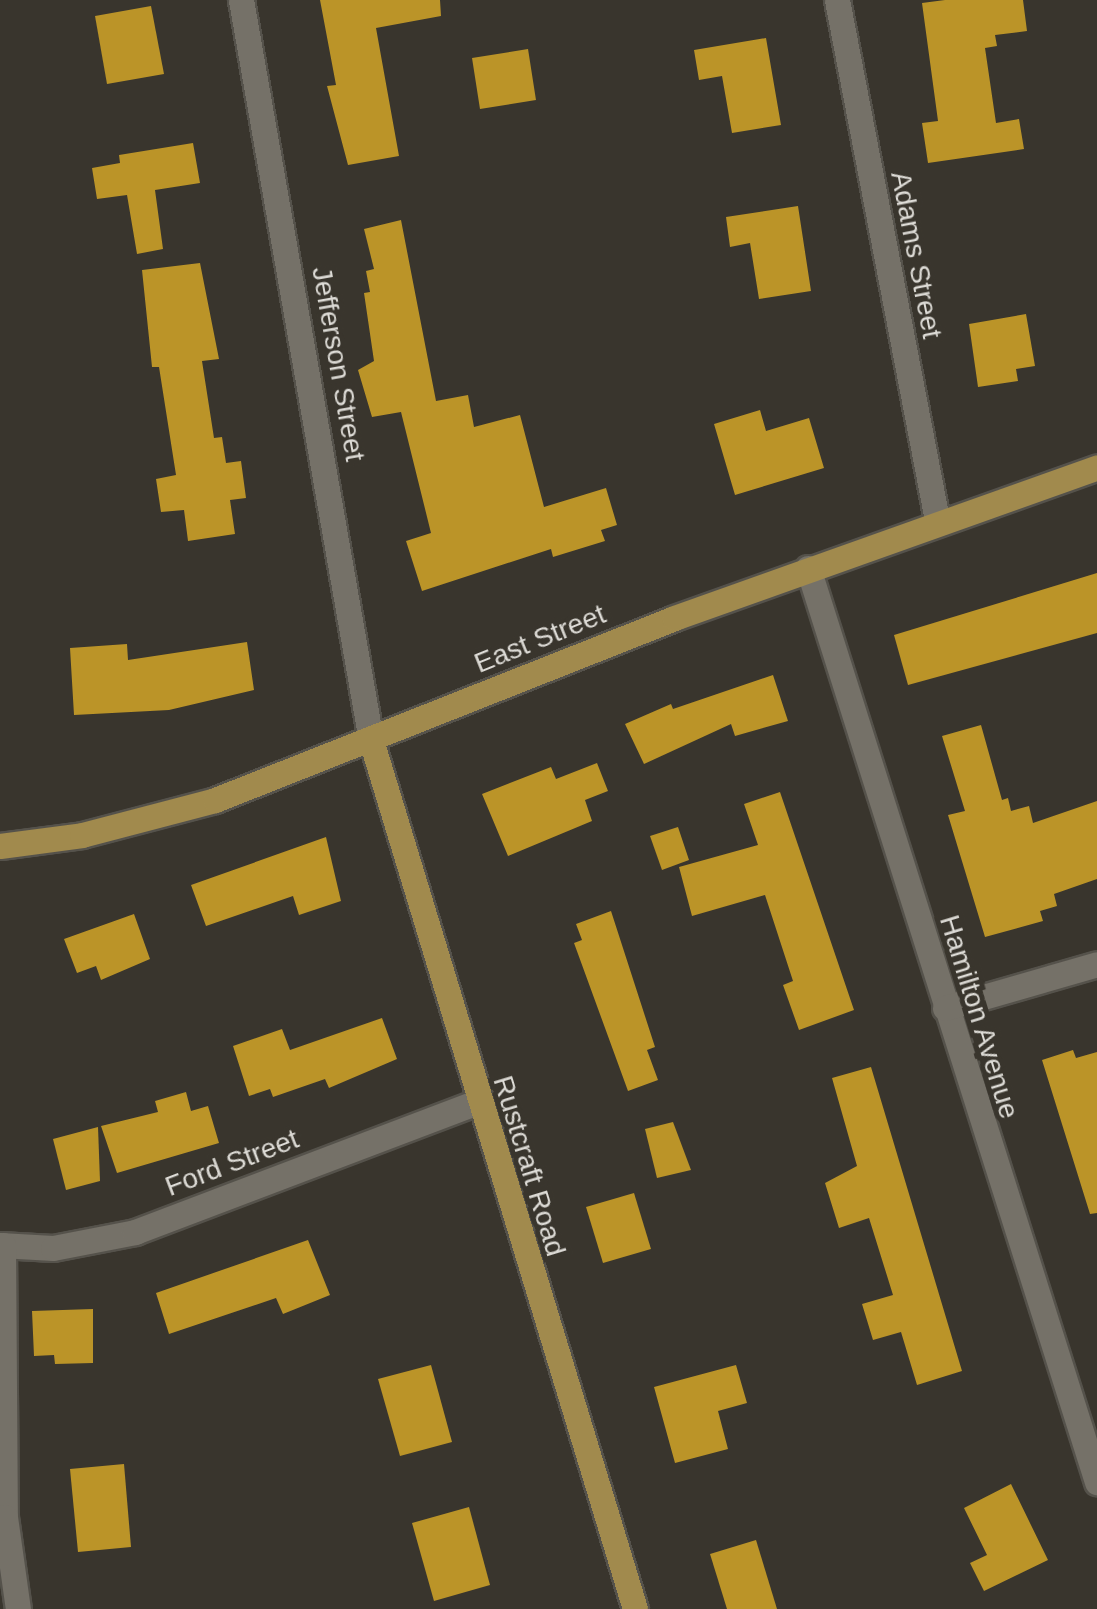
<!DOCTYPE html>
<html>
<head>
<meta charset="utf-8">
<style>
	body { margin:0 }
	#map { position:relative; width:1097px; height:1609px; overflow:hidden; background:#39352d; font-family:Arial,sans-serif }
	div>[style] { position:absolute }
	.building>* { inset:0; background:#bb9428 }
	.roads { filter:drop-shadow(2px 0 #55524b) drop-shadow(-2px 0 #55524b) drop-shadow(0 2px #55524b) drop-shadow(0 -2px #55524b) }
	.minor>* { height:25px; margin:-12.5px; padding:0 12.5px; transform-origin:12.5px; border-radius:12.5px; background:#757168 }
	.major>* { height:25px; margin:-12.5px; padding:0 12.5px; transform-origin:12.5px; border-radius:12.5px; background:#a18a4d }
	span { translate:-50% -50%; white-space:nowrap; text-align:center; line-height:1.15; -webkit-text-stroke:10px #39352d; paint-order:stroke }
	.street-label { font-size:28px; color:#dddbd6 }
</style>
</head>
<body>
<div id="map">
	<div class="building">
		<i style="clip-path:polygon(320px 0,440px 0,441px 16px,376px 28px,399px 156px,348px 165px,327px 86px,336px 85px)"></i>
		<i style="clip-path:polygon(945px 0,1023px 0,1027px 31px,995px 35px,997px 46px,985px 48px,996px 123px,1019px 119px,1024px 149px,928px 163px,922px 123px,938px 121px,922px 3px)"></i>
		<i style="clip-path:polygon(151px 6px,164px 74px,107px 84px,95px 16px)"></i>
		<i style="clip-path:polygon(766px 38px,781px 125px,732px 133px,722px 76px,699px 80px,694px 50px)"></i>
		<i style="clip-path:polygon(528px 49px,536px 100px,480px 109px,472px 58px)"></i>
		<i style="clip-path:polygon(193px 143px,200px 183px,155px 190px,163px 249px,137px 254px,127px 195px,97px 199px,92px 168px,120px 163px,119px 155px)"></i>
		<i style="clip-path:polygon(798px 206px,811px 291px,759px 299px,750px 243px,730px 247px,726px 217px)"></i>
		<i style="clip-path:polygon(401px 220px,436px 401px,468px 395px,474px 427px,520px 415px,544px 507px,606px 488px,617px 525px,601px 530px,605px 541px,553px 557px,551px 549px,422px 591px,406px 541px,431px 533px,401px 412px,372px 417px,358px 370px,374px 361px,364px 293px,370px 292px,366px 271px,374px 269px,364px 229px)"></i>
		<i style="clip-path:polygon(200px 263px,219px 359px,202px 361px,214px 438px,222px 437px,226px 463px,241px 461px,246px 498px,230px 500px,235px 534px,188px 541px,184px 510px,161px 512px,156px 479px,176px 475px,159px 367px,152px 367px,142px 270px)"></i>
		<i style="clip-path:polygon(1026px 314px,1035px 366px,1016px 369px,1018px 381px,978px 387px,969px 324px)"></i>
		<i style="clip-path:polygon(760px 410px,766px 431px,809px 418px,824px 468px,735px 495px,714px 424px)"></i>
		<i style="clip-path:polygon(1097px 573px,1097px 633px,908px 685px,894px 635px)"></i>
		<i style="clip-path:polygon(247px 642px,254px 690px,169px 710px,74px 715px,70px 648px,127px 644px,128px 660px)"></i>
		<i style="clip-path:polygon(773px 675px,788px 721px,735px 736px,731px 724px,644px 764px,625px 724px,671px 704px,673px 709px)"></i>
		<i style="clip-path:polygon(981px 725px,1002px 800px,1008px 798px,1011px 811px,1029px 806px,1033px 823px,1097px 801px,1097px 879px,1054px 894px,1057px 906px,1040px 911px,1043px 921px,985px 937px,948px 815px,965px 811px,942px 736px)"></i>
		<i style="clip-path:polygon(597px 763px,608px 791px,585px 800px,592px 821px,508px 856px,482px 794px,551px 767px,556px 779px)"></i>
		<i style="clip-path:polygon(780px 792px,854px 1010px,799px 1030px,783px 985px,793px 981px,765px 895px,692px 916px,679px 867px,758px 845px,744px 804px)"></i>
		<i style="clip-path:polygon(678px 827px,689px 860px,662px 870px,650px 836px)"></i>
		<i style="clip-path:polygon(326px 837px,341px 901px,299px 915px,293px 896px,206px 926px,191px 885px)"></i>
		<i style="clip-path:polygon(611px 911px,655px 1047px,647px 1050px,658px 1080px,628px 1091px,574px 943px,582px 940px,576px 924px)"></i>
		<i style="clip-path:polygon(134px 914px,150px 959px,101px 980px,96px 966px,77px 973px,64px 939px)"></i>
		<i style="clip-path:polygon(382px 1018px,397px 1059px,329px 1088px,325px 1079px,273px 1097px,270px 1089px,249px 1096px,233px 1046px,282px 1029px,290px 1050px)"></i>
		<i style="clip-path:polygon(1073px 1050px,1076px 1058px,1097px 1052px,1097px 1213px,1090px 1214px,1042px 1060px)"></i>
		<i style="clip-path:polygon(871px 1067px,962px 1371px,917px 1385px,901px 1332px,873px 1340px,862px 1304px,893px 1295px,869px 1218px,839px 1228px,825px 1183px,857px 1166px,832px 1078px)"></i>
		<i style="clip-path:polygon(186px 1092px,191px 1111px,208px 1106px,219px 1143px,117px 1173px,101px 1126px,158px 1112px,155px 1101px)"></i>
		<i style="clip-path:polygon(673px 1122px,691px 1170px,657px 1178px,645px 1129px)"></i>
		<i style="clip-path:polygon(98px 1127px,100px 1181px,66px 1190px,53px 1139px)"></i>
		<i style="clip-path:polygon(634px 1193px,651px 1249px,603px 1263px,586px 1207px)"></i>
		<i style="clip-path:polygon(308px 1240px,330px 1295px,283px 1314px,276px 1298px,169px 1334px,156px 1293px)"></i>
		<i style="clip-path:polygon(93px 1309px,93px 1363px,55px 1364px,54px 1355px,34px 1356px,32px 1311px)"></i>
		<i style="clip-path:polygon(431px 1365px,452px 1442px,400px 1456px,378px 1379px)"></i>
		<i style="clip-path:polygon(736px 1365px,747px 1403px,718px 1411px,728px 1449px,675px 1463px,654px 1387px)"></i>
		<i style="clip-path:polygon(124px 1464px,131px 1547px,78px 1552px,70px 1469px)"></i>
		<i style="clip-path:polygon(1011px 1484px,1048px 1560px,984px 1591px,970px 1563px,987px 1555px,964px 1508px)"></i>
		<i style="clip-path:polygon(469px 1507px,490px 1585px,434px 1601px,412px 1523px)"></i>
		<i style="clip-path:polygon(756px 1540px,777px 1609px,727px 1609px,710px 1554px)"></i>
	</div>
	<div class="roads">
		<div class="minor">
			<i style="left:241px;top:0;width:751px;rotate:80.04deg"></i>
			<i style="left:837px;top:0;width:530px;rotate:79.11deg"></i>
			<i style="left:808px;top:568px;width:959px;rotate:72.45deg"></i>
			<i style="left:945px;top:1008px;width:158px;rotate:-16.1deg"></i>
			<i style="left:0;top:1245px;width:53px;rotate:3.2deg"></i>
			<i style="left:53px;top:1248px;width:84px;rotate:-11deg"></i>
			<i style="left:135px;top:1232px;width:367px;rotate:-20.8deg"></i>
			<i style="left:3px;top:1245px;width:272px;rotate:89.6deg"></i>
			<i style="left:5px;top:1517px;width:93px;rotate:82deg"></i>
		</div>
		<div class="major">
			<i style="left:371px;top:740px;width:908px;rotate:73.1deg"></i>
			<i style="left:0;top:846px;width:83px;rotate:-7.6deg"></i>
			<i style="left:82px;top:835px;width:138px;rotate:-14.7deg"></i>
			<i style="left:215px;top:800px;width:494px;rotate:-21.6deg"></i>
			<i style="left:674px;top:618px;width:449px;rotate:-19.6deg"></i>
		</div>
	</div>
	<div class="street-label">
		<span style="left:916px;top:255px;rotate:79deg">Adams Street</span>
		<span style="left:338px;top:364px;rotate:80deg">Jefferson Street</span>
		<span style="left:540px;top:639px;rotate:-22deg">East Street</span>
		<span style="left:979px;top:1017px;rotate:73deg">Hamilton Avenue</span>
		<span style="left:232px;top:1163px;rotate:-21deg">Ford Street</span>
		<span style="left:529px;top:1166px;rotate:73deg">Rustcraft Road</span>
	</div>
</div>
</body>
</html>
